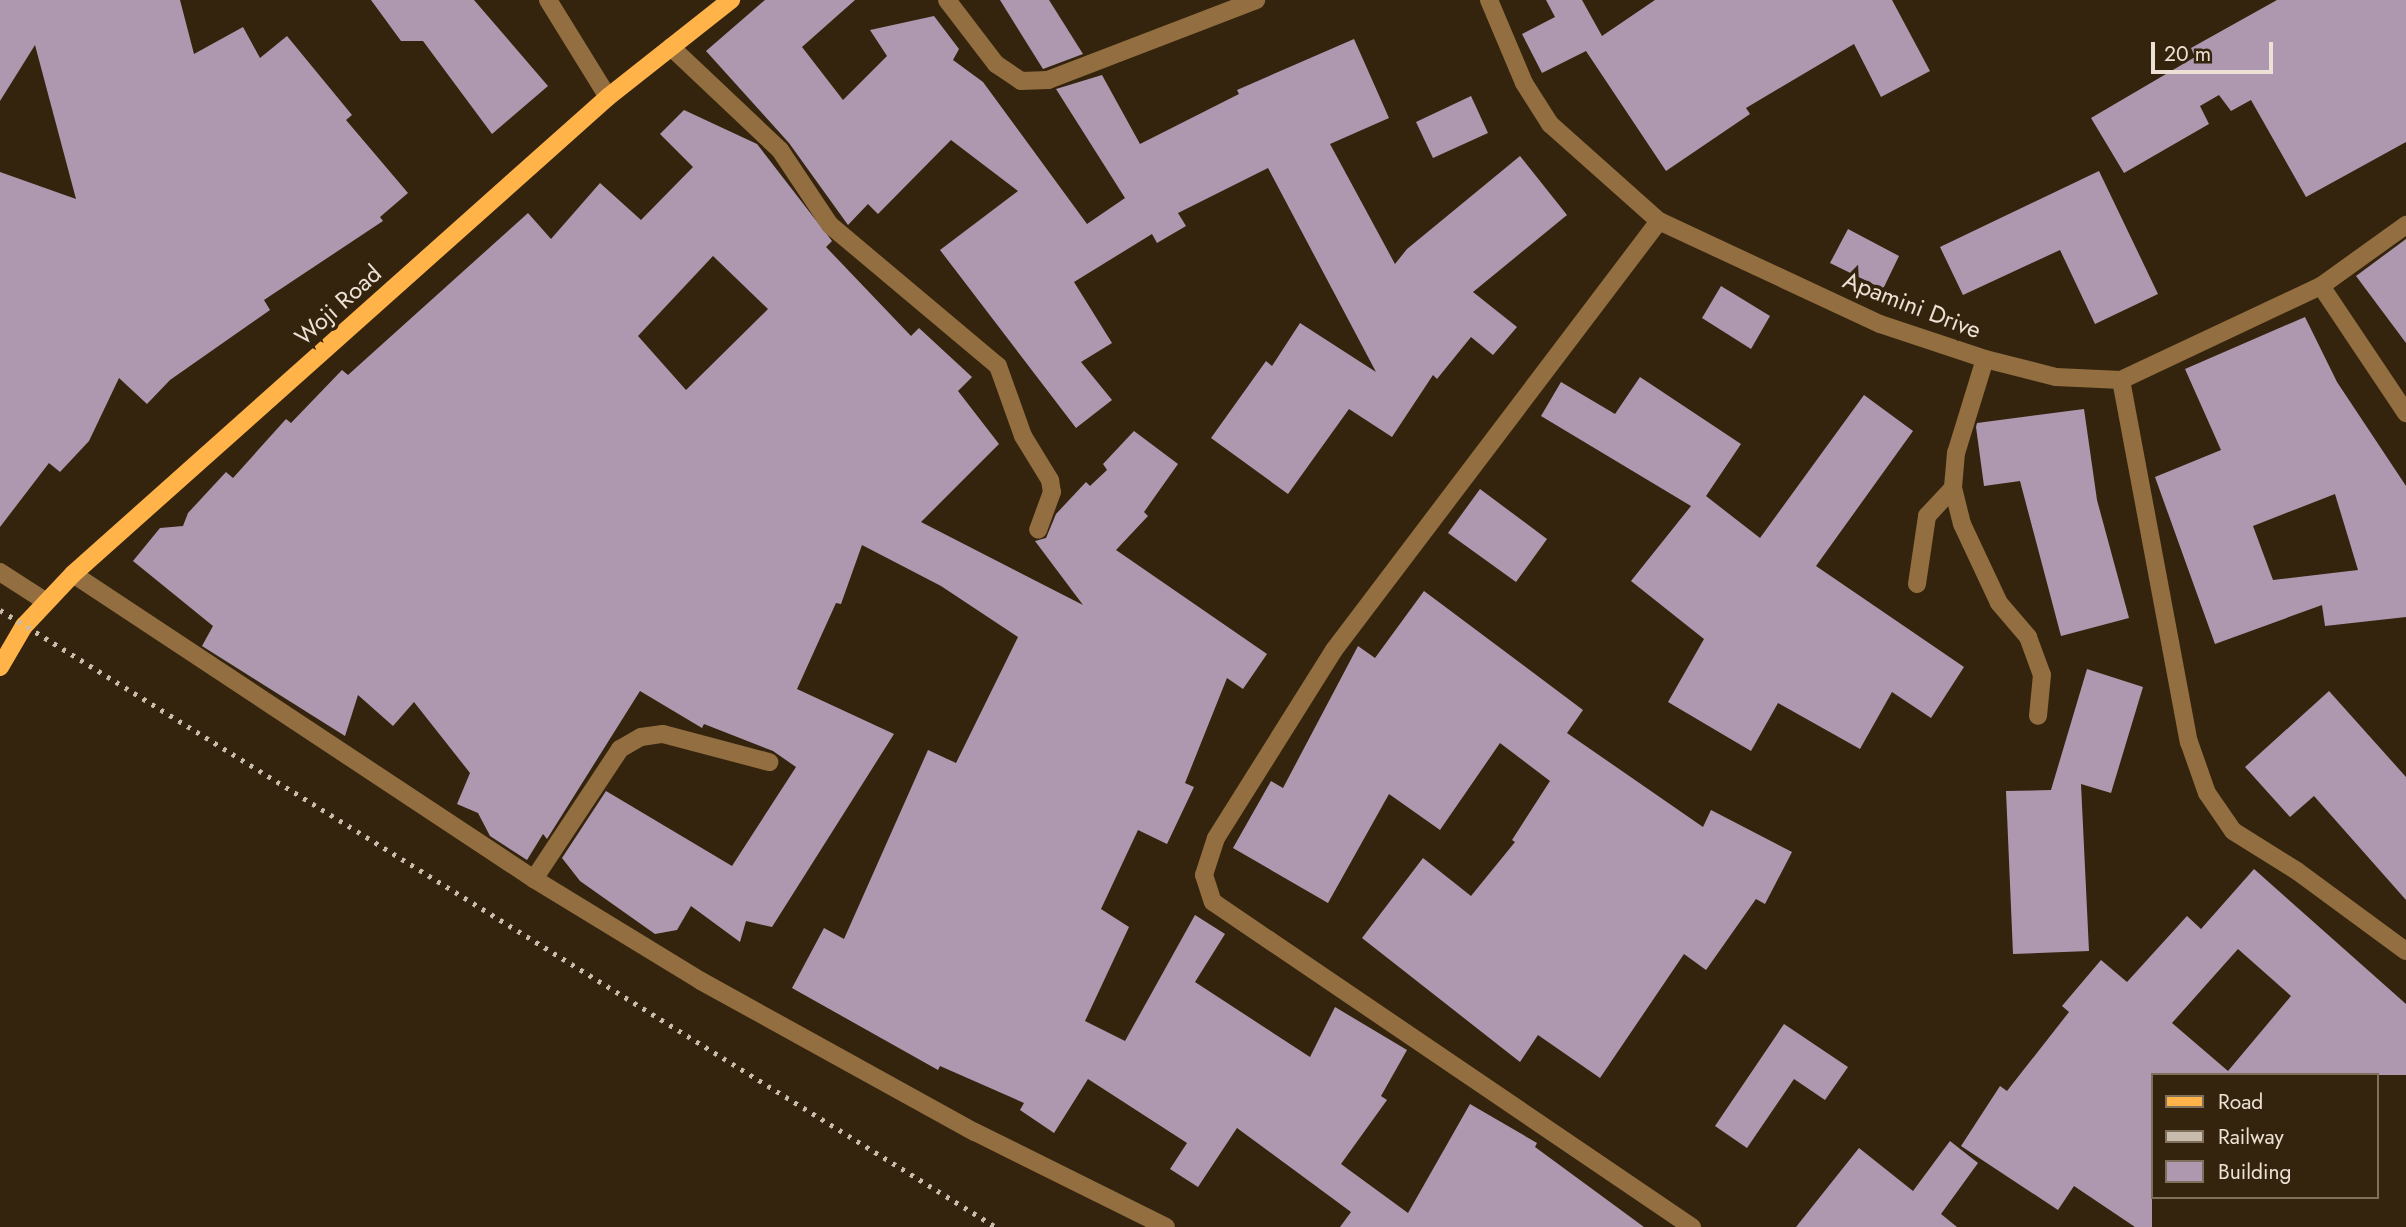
<!DOCTYPE html>
<html>
<head>
<meta charset="utf-8">
<style>
	body { margin:0 }
	#map { position:relative; width:2406px; height:1227px; overflow:hidden; background:#34240e; font-family:Jost,sans-serif }
	div>[style] { position:absolute }
	.building>* { inset:0; background:#ad98b0 }
	.minor>* { height:18px; margin:-9px; padding:0 9px; transform-origin:9px; border-radius:9px; background:#926e40 }
	.major>* { height:18px; margin:-9px; padding:0 9px; transform-origin:9px; border-radius:9px; background:#ffb349 }
	.rail>* { height:5px; margin-top:-2.5px; transform-origin:0; background:repeating-linear-gradient(90deg,#c8bcad 0 3.5px,transparent 0 10.5px) }
	span { translate:-50% -50%; white-space:nowrap; text-align:center; line-height:1.15; -webkit-text-stroke:7px #34240e; paint-order:stroke }
	.street-label { font-size:24px; color:#ece1d4 }
	.legend { position:absolute; left:2151px; top:1073px; width:228px; height:126px; box-sizing:border-box; background:#34240e; border:2px solid #7e705d; margin:0; padding:9px 12px; list-style:none; font-size:21px; color:#ece1d4 }
	.legend li { display:flex; align-items:center; gap:14px; height:35px }
	.legend b { width:35px; border:2px solid #7e705d }
	.scale { position:absolute; left:2151px; top:42px; width:122px; height:32px; box-sizing:border-box; border:4px solid #ece1d4; border-top:0; padding-left:9px; font-size:21px; line-height:24px; white-space:nowrap; color:#ece1d4; -webkit-text-stroke:5px #34240e; paint-order:stroke }
</style>
</head>
<body>
<div id="map">
	<div class="building">
		<i style="clip-path:polygon(0 0,180px 0,194px 54px,243px 27px,260px 58px,287px 36px,352px 115px,346px 120px,408px 193px,380px 217px,383px 221px,264px 300px,270px 310px,170px 380px,147px 404px,119px 378px,89px 441px,60px 472px,49px 463px,0 527px,0 172px,76px 199px,35px 45px,0 101px)"></i>
		<i style="clip-path:polygon(371px 0,474px 0,548px 86px,492px 134px,423px 41px,401px 41px)"></i>
		<i style="clip-path:polygon(765px 0,855px 0,802px 47px,843px 100px,887px 56px,870px 30px,934px 16px,959px 49px,953px 60px,983px 82px,1087px 224px,1125px 198px,1056px 89px,1102px 75px,1140px 144px,1239px 94px,1237px 90px,1354px 39px,1389px 118px,1330px 144px,1395px 264px,1407px 249px,1520px 156px,1567px 215px,1473px 292px,1517px 327px,1493px 355px,1471px 337px,1437px 379px,1433px 375px,1392px 437px,1349px 409px,1288px 494px,1211px 438px,1266px 361px,1272px 366px,1300px 323px,1376px 372px,1268px 168px,1178px 213px,1186px 226px,1157px 243px,1152px 234px,1074px 282px,1112px 343px,1081px 362px,1112px 400px,1076px 428px,940px 250px,1018px 191px,951px 140px,878px 214px,868px 204px,848px 225px,789px 143px,706px 51px)"></i>
		<i style="clip-path:polygon(1000px 0,1049px 0,1083px 54px,1043px 69px)"></i>
		<i style="clip-path:polygon(1546px 0,1582px 0,1602px 36px,1655px 0,1892px 0,1930px 71px,1881px 97px,1854px 44px,1746px 108px,1750px 114px,1666px 171px,1586px 51px,1542px 73px,1522px 34px,1555px 17px)"></i>
		<i style="clip-path:polygon(2277px 0,2406px 0,2406px 142px,2306px 197px,2251px 100px,2231px 111px,2219px 95px,2200px 106px,2209px 124px,2124px 173px,2091px 118px,2195px 57px,2191px 48px)"></i>
		<i style="clip-path:polygon(1471px 96px,1488px 133px,1433px 158px,1416px 122px)"></i>
		<i style="clip-path:polygon(evenodd,684px 110px,757px 144px,832px 241px,826px 247px,911px 336px,919px 328px,972px 377px,958px 391px,999px 444px,921px 522px,1083px 605px,1035px 541px,1046px 538px,1056px 514px,1086px 482px,1090px 486px,1107px 470px,1103px 464px,1134px 431px,1178px 464px,1144px 512px,1148px 516px,1116px 550px,1267px 654px,1243px 689px,1227px 678px,1185px 783px,1194px 787px,1167px 844px,1138px 830px,1101px 909px,1129px 927px,1085px 1021px,1125px 1041px,1195px 915px,1225px 934px,1195px 982px,1310px 1057px,1335px 1007px,1407px 1050px,1381px 1096px,1387px 1100px,1341px 1164px,1408px 1213px,1470px 1104px,1537px 1143px,1535px 1147px,1644px 1227px,1340px 1227px,1351px 1212px,1237px 1128px,1198px 1187px,1170px 1169px,1187px 1143px,1088px 1079px,1054px 1133px,1020px 1110px,1024px 1103px,940px 1066px,938px 1070px,792px 988px,824px 928px,844px 939px,928px 750px,956px 763px,1018px 637px,941px 586px,862px 545px,841px 604px,836px 603px,797px 689px,894px 734px,772px 927px,746px 921px,740px 942px,691px 906px,677px 930px,655px 934px,580px 881px,562px 858px,606px 791px,732px 866px,796px 767px,773px 751px,704px 724px,702px 728px,640px 691px,547px 839px,543px 834px,527px 860px,490px 836px,478px 813px,457px 804px,470px 773px,414px 702px,393px 726px,358px 695px,345px 736px,202px 646px,213px 626px,133px 561px,160px 528px,183px 526px,188px 513px,226px 472px,233px 478px,286px 419px,291px 423px,342px 370px,348px 375px,528px 213px,551px 239px,600px 183px,641px 220px,693px 167px,660px 134px,684px 110px,713px 256px,768px 309px,686px 390px,638px 336px,713px 256px)"></i>
		<i style="clip-path:polygon(2099px 171px,2158px 294px,2095px 324px,2060px 250px,1963px 295px,1940px 247px)"></i>
		<i style="clip-path:polygon(1848px 229px,1899px 256px,1883px 289px,1830px 263px)"></i>
		<i style="clip-path:polygon(2406px 239px,2406px 343px,2356px 276px)"></i>
		<i style="clip-path:polygon(1721px 286px,1770px 316px,1751px 349px,1702px 318px)"></i>
		<i style="clip-path:polygon(evenodd,2305px 317px,2337px 382px,2406px 486px,2406px 617px,2325px 626px,2322px 605px,2215px 644px,2155px 477px,2221px 450px,2185px 369px,2305px 317px,2335px 494px,2358px 570px,2273px 580px,2253px 526px,2335px 494px)"></i>
		<i style="clip-path:polygon(1640px 377px,1741px 444px,1706px 496px,1760px 538px,1864px 395px,1913px 431px,1816px 566px,1964px 667px,1931px 718px,1892px 692px,1860px 749px,1778px 703px,1751px 751px,1668px 702px,1704px 639px,1631px 581px,1691px 506px,1541px 416px,1561px 382px,1615px 414px)"></i>
		<i style="clip-path:polygon(2084px 409px,2097px 500px,2129px 618px,2061px 636px,2020px 481px,1984px 486px,1976px 427px,1977px 423px)"></i>
		<i style="clip-path:polygon(1480px 489px,1547px 539px,1516px 582px,1448px 533px)"></i>
		<i style="clip-path:polygon(1424px 591px,1583px 710px,1567px 733px,1703px 827px,1711px 810px,1792px 852px,1765px 904px,1756px 899px,1706px 970px,1684px 954px,1600px 1078px,1538px 1035px,1520px 1062px,1362px 938px,1423px 858px,1471px 896px,1515px 842px,1512px 840px,1550px 781px,1500px 743px,1440px 830px,1389px 794px,1328px 903px,1233px 848px,1271px 781px,1283px 788px,1358px 646px,1375px 658px)"></i>
		<i style="clip-path:polygon(2087px 669px,2143px 687px,2111px 793px,2081px 784px,2089px 951px,2013px 954px,2006px 791px,2051px 790px)"></i>
		<i style="clip-path:polygon(2329px 691px,2406px 777px,2406px 900px,2314px 796px,2290px 817px,2245px 767px)"></i>
		<i style="clip-path:polygon(evenodd,2254px 869px,2406px 1004px,2406px 1075px,2152px 1075px,2152px 1227px,2135px 1227px,2074px 1186px,2058px 1210px,1961px 1146px,2000px 1086px,2007px 1091px,2069px 1012px,2062px 1006px,2101px 960px,2127px 982px,2187px 916px,2201px 929px,2254px 869px,2238px 949px,2291px 996px,2228px 1071px,2172px 1023px,2238px 949px)"></i>
		<i style="clip-path:polygon(1784px 1024px,1848px 1067px,1825px 1100px,1794px 1079px,1747px 1148px,1715px 1126px)"></i>
		<i style="clip-path:polygon(1950px 1141px,1978px 1163px,1941px 1214px,1957px 1227px,1796px 1227px,1859px 1148px,1913px 1191px)"></i>
	</div>
	<div class="minor">
		<i style="left:548px;top:0;width:114px;rotate:58.3deg"></i>
		<i style="left:947px;top:0;width:81px;rotate:52.6deg"></i>
		<i style="left:996px;top:64px;width:30px;rotate:34deg"></i>
		<i style="left:1021px;top:81px;width:27px;rotate:-2deg"></i>
		<i style="left:1048px;top:80px;width:223px;rotate:-21deg"></i>
		<i style="left:1489px;top:0;width:90px;rotate:67.1deg"></i>
		<i style="left:1524px;top:83px;width:49px;rotate:57.6deg"></i>
		<i style="left:1550px;top:124px;width:146px;rotate:41.7deg"></i>
		<i style="left:1659px;top:221px;width:244px;rotate:25deg"></i>
		<i style="left:1880px;top:324px;width:111px;rotate:18.4deg"></i>
		<i style="left:1985px;top:359px;width:73px;rotate:14.2deg"></i>
		<i style="left:2056px;top:377px;width:65px;rotate:2.6deg"></i>
		<i style="left:2121px;top:380px;width:221px;rotate:-25.2deg"></i>
		<i style="left:2321px;top:286px;width:105px;rotate:-35.7deg"></i>
		<i style="left:671px;top:47px;width:150px;rotate:43.4deg"></i>
		<i style="left:780px;top:150px;width:90px;rotate:56.3deg"></i>
		<i style="left:830px;top:225px;width:219px;rotate:40deg"></i>
		<i style="left:998px;top:366px;width:74px;rotate:70.3deg"></i>
		<i style="left:1023px;top:436px;width:52px;rotate:58.5deg"></i>
		<i style="left:1050px;top:480px;width:12px;rotate:81deg"></i>
		<i style="left:1052px;top:492px;width:40px;rotate:110.2deg"></i>
		<i style="left:1659px;top:221px;width:538px;rotate:127.15deg"></i>
		<i style="left:1334px;top:650px;width:222px;rotate:122.1deg"></i>
		<i style="left:1216px;top:838px;width:39px;rotate:108deg"></i>
		<i style="left:1204px;top:875px;width:28px;rotate:72deg"></i>
		<i style="left:1213px;top:902px;width:579px;rotate:34.16deg"></i>
		<i style="left:2321px;top:286px;width:153px;rotate:56.2deg"></i>
		<i style="left:1985px;top:359px;width:98px;rotate:107.1deg"></i>
		<i style="left:1956px;top:453px;width:35px;rotate:95deg"></i>
		<i style="left:1953px;top:488px;width:37px;rotate:76deg"></i>
		<i style="left:1962px;top:524px;width:87px;rotate:64.9deg"></i>
		<i style="left:1999px;top:603px;width:45px;rotate:49.5deg"></i>
		<i style="left:2028px;top:637px;width:40px;rotate:69.8deg"></i>
		<i style="left:2042px;top:675px;width:41px;rotate:95.6deg"></i>
		<i style="left:2121px;top:380px;width:368px;rotate:79.4deg"></i>
		<i style="left:2189px;top:742px;width:54px;rotate:70.6deg"></i>
		<i style="left:2207px;top:793px;width:46px;rotate:55.6deg"></i>
		<i style="left:2233px;top:831px;width:75px;rotate:32deg"></i>
		<i style="left:2297px;top:871px;width:135px;rotate:36.3deg"></i>
		<i style="left:0;top:572px;width:54px;rotate:32.8deg"></i>
		<i style="left:73px;top:574px;width:553px;rotate:33.49deg"></i>
		<i style="left:534px;top:879px;width:196px;rotate:31.4deg"></i>
		<i style="left:701px;top:981px;width:313px;rotate:28.9deg"></i>
		<i style="left:975px;top:1132px;width:213px;rotate:26.4deg"></i>
		<i style="left:1917px;top:584px;width:69px;rotate:-81.6deg"></i>
		<i style="left:1927px;top:516px;width:38px;rotate:-47deg"></i>
		<i style="left:534px;top:879px;width:156px;rotate:-56.5deg"></i>
		<i style="left:620px;top:749px;width:24px;rotate:-30deg"></i>
		<i style="left:641px;top:737px;width:22px;rotate:-8deg"></i>
		<i style="left:663px;top:734px;width:110px;rotate:14.8deg"></i>
	</div>
	<div class="major">
		<i style="left:0;top:667px;width:48px;rotate:-59.7deg"></i>
		<i style="left:24px;top:626px;width:71px;rotate:-46.7deg"></i>
		<i style="left:73px;top:574px;width:717px;rotate:-41.72deg"></i>
		<i style="left:608px;top:97px;width:157px;rotate:-38.3deg"></i>
	</div>
	<div class="rail">
		<i style="left:0;top:610px;width:1172px;rotate:31.78deg"></i>
	</div>
	<div class="street-label">
		<span style="left:338px;top:305px;rotate:-42deg">Woji Road</span>
		<span style="left:1912px;top:305px;rotate:21deg">Apamini Drive</span>
	</div>
	<ul class="legend">
	<li><b style="height:9px;background:#ffb349"></b>Road</li>
	<li><b style="height:9px;background:#c8bcad"></b>Railway</li>
	<li><b style="height:19px;background:#ad98b0"></b>Building</li>
	</ul>
	<div class="scale">20 m</div>
</div>
</body>
</html>
